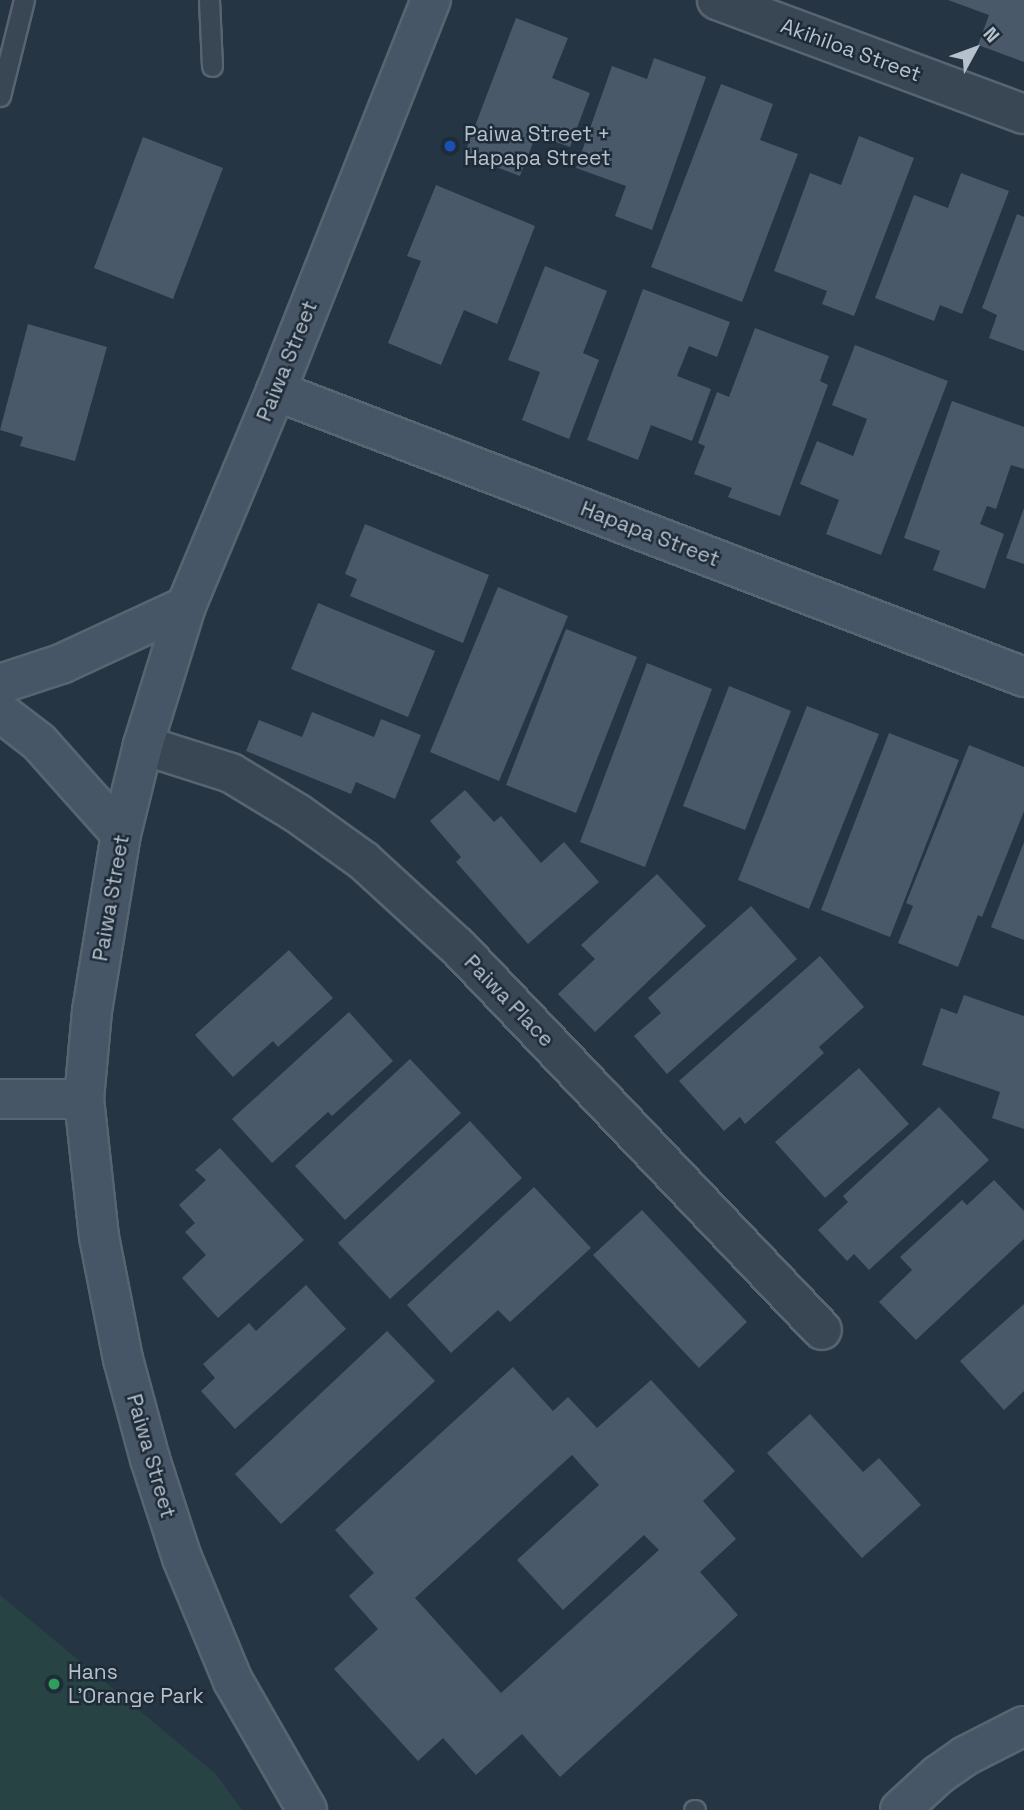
<!DOCTYPE html>
<html>
<head>
<meta charset="utf-8">
<style>
	body { margin:0 }
	#map { position:relative; width:1024px; height:1810px; overflow:hidden; background:#253543; font-family:"Space Grotesk",sans-serif }
	div>[style] { position:absolute }
	.green>* { inset:0; background:#274344 }
	.building>* { inset:0; background:#495969 }
	.roads { filter:drop-shadow(2px 0 #586470) drop-shadow(-2px 0 #586470) drop-shadow(0 2px #586470) drop-shadow(0 -2px #586470) }
	.lane>* { height:19px; margin:-9.5px; padding:0 9.5px; transform-origin:9.5px; border-radius:9.5px; background:#394653 }
	.street>* { height:38px; margin:-19px; padding:0 19px; transform-origin:19px; border-radius:19px; background:#394653 }
	.secondary>* { height:38px; margin:-19px; padding:0 19px; transform-origin:19px; border-radius:19px; background:#475666 }
	.dots>* { width:19px; height:19px; translate:-50% -50%; box-sizing:border-box; border:4px solid #1e2b38; border-radius:50% }
	span { translate:-50% -50%; white-space:nowrap; text-align:center; line-height:1.15; -webkit-text-stroke:5px #1e2b38; paint-order:stroke }
	.street-label { font-size:21px; color:#b7c1cc }
	.poi-label { font-size:21px; color:#b7c1cc }
	.left { translate:0 -50%; text-align:left }
	.north { position:absolute; left:940px; top:14px; width:70px; height:70px; -webkit-text-stroke:5px #1e2b38; paint-order:stroke; rotate:49deg; font-size:19px; font-weight:700; line-height:28px; text-align:center; color:#b7c1cc }
	.north::after { content:''; display:block; margin:auto; width:24px; height:32px; background:#b7c1cc; clip-path:polygon(50% 0,100% 100%,50% 72%,0 100%) }
</style>
</head>
<body>
<div id="map">
	<div class="green">
		<i style="clip-path:polygon(0 1595px,216px 1774px,242px 1810px,0 1810px)"></i>
	</div>
	<div class="building">
		<i style="clip-path:polygon(948px 0,1024px 0,1024px 62px,978px 45px,989px 15px)"></i>
		<i style="clip-path:polygon(516px 18px,568px 38px,552px 78px,590px 93px,570px 147px,536px 135px,520px 176px,464px 155px)"></i>
		<i style="clip-path:polygon(654px 58px,706px 77px,652px 230px,615px 216px,626px 186px,576px 168px,612px 66px,647px 79px)"></i>
		<i style="clip-path:polygon(721px 84px,773px 104px,760px 140px,798px 154px,742px 302px,651px 267px)"></i>
		<i style="clip-path:polygon(859px 136px,914px 158px,854px 316px,822px 304px,827px 291px,774px 271px,810px 173px,841px 185px)"></i>
		<i style="clip-path:polygon(143px 137px,223px 168px,173px 299px,94px 268px)"></i>
		<i style="clip-path:polygon(961px 173px,1009px 191px,962px 314px,940px 305px,934px 321px,875px 298px,914px 195px,948px 208px)"></i>
		<i style="clip-path:polygon(436px 185px,535px 226px,497px 324px,464px 310px,441px 365px,388px 343px,421px 261px,407px 256px)"></i>
		<i style="clip-path:polygon(1017px 214px,1024px 217px,1024px 351px,989px 338px,997px 315px,982px 308px)"></i>
		<i style="clip-path:polygon(545px 266px,607px 291px,583px 353px,599px 360px,569px 439px,522px 420px,540px 372px,508px 360px)"></i>
		<i style="clip-path:polygon(643px 289px,730px 322px,717px 357px,689px 346px,677px 376px,711px 389px,692px 441px,651px 425px,638px 460px,587px 440px)"></i>
		<i style="clip-path:polygon(28px 324px,107px 347px,75px 461px,20px 446px,23px 437px,0 430px)"></i>
		<i style="clip-path:polygon(755px 328px,829px 356px,820px 381px,828px 385px,780px 516px,728px 497px,732px 488px,694px 474px,705px 446px,698px 443px,717px 392px,729px 397px)"></i>
		<i style="clip-path:polygon(855px 345px,948px 381px,881px 555px,826px 534px,839px 500px,800px 484px,817px 441px,853px 456px,867px 419px,832px 405px)"></i>
		<i style="clip-path:polygon(952px 401px,1024px 427px,1024px 469px,1011px 465px,996px 509px,987px 506px,980px 524px,1004px 534px,985px 589px,933px 570px,940px 551px,904px 538px)"></i>
		<i style="clip-path:polygon(1024px 508px,1024px 564px,1006px 558px)"></i>
		<i style="clip-path:polygon(365px 524px,489px 575px,463px 643px,350px 596px,357px 579px,345px 574px)"></i>
		<i style="clip-path:polygon(498px 587px,568px 616px,499px 781px,430px 752px)"></i>
		<i style="clip-path:polygon(318px 603px,435px 651px,408px 717px,291px 669px)"></i>
		<i style="clip-path:polygon(566px 629px,637px 657px,576px 813px,506px 785px)"></i>
		<i style="clip-path:polygon(647px 663px,712px 689px,645px 867px,580px 842px)"></i>
		<i style="clip-path:polygon(729px 686px,791px 711px,745px 830px,683px 806px)"></i>
		<i style="clip-path:polygon(807px 706px,879px 734px,809px 909px,738px 880px)"></i>
		<i style="clip-path:polygon(312px 712px,374px 737px,381px 719px,421px 735px,395px 799px,356px 782px,351px 794px,246px 751px,259px 720px,302px 737px)"></i>
		<i style="clip-path:polygon(889px 733px,959px 760px,890px 937px,821px 910px)"></i>
		<i style="clip-path:polygon(969px 745px,1024px 767px,1024px 811px,982px 917px,978px 915px,958px 967px,898px 943px,913px 906px,906px 903px)"></i>
		<i style="clip-path:polygon(465px 790px,494px 822px,501px 816px,541px 863px,564px 842px,599px 882px,528px 944px,456px 862px,461px 857px,430px 821px)"></i>
		<i style="clip-path:polygon(1024px 842px,1024px 940px,991px 927px)"></i>
		<i style="clip-path:polygon(657px 874px,706px 926px,595px 1032px,558px 994px,595px 959px,581px 945px)"></i>
		<i style="clip-path:polygon(751px 906px,797px 959px,667px 1074px,634px 1036px,661px 1013px,648px 998px)"></i>
		<i style="clip-path:polygon(289px 950px,333px 998px,278px 1047px,273px 1041px,233px 1077px,195px 1035px)"></i>
		<i style="clip-path:polygon(820px 956px,864px 1007px,819px 1047px,824px 1053px,745px 1124px,740px 1117px,724px 1131px,679px 1081px)"></i>
		<i style="clip-path:polygon(964px 995px,1024px 1016px,1024px 1129px,992px 1118px,1000px 1092px,922px 1065px,941px 1008px,957px 1014px)"></i>
		<i style="clip-path:polygon(349px 1012px,393px 1061px,332px 1116px,328px 1112px,272px 1163px,232px 1119px)"></i>
		<i style="clip-path:polygon(410px 1059px,461px 1113px,345px 1220px,295px 1166px)"></i>
		<i style="clip-path:polygon(859px 1068px,909px 1124px,825px 1198px,775px 1142px)"></i>
		<i style="clip-path:polygon(939px 1107px,989px 1160px,869px 1270px,854px 1254px,847px 1261px,818px 1230px,848px 1202px,843px 1196px)"></i>
		<i style="clip-path:polygon(470px 1121px,522px 1178px,390px 1299px,338px 1243px)"></i>
		<i style="clip-path:polygon(220px 1148px,304px 1240px,218px 1318px,182px 1278px,206px 1255px,185px 1232px,195px 1223px,179px 1205px,206px 1180px,195px 1170px)"></i>
		<i style="clip-path:polygon(994px 1180px,1024px 1211px,1024px 1239px,916px 1340px,879px 1302px,912px 1270px,900px 1257px,962px 1200px,967px 1205px)"></i>
		<i style="clip-path:polygon(534px 1187px,591px 1248px,510px 1322px,498px 1310px,451px 1353px,407px 1305px)"></i>
		<i style="clip-path:polygon(642px 1210px,747px 1322px,699px 1368px,593px 1255px)"></i>
		<i style="clip-path:polygon(306px 1285px,346px 1329px,235px 1429px,201px 1391px,215px 1378px,203px 1364px,249px 1323px,256px 1331px)"></i>
		<i style="clip-path:polygon(1024px 1304px,1024px 1391px,1004px 1410px,960px 1361px)"></i>
		<i style="clip-path:polygon(387px 1331px,435px 1381px,281px 1524px,235px 1474px)"></i>
		<i style="clip-path:polygon(evenodd,513px 1367px,553px 1411px,568px 1397px,597px 1428px,651px 1380px,735px 1471px,703px 1501px,736px 1539px,700px 1572px,738px 1615px,560px 1777px,522px 1734px,476px 1775px,443px 1738px,418px 1761px,334px 1669px,378px 1629px,349px 1596px,374px 1573px,335px 1530px,513px 1367px,572px 1455px,599px 1485px,517px 1560px,563px 1610px,644px 1535px,659px 1550px,501px 1693px,415px 1598px,572px 1455px)"></i>
		<i style="clip-path:polygon(810px 1414px,863px 1472px,879px 1458px,921px 1505px,862px 1558px,767px 1453px)"></i>
	</div>
	<div class="roads">
		<div class="lane">
			<i style="left:209px;top:0;width:66px;rotate:87.4deg"></i>
			<i style="left:0;top:96px;width:99px;rotate:-76deg"></i>
			<i style="left:694px;top:1810px;width:1px"></i>
		</div>
		<div class="street">
			<i style="left:717px;top:0;width:327px;rotate:20.4deg"></i>
			<i style="left:143px;top:745px;width:92px;rotate:17.7deg"></i>
			<i style="left:231px;top:773px;width:77px;rotate:31.2deg"></i>
			<i style="left:297px;top:813px;width:82px;rotate:35.6deg"></i>
			<i style="left:364px;top:861px;width:127px;rotate:42.5deg"></i>
			<i style="left:458px;top:947px;width:528px;rotate:46.46deg"></i>
		</div>
		<div class="secondary">
			<i style="left:276px;top:391px;width:801px;rotate:20.92deg"></i>
			<i style="left:0;top:684px;width:64px;rotate:-18.2deg"></i>
			<i style="left:61px;top:664px;width:138px;rotate:-24.9deg"></i>
			<i style="left:0;top:712px;width:49px;rotate:37.6deg"></i>
			<i style="left:39px;top:742px;width:123px;rotate:48.3deg"></i>
			<i style="left:0;top:1099px;width:84px"></i>
			<i style="left:307px;top:1810px;width:149px;rotate:-119.8deg"></i>
			<i style="left:233px;top:1681px;width:133px;rotate:-112.5deg"></i>
			<i style="left:182px;top:1558px;width:104px;rotate:-107.9deg"></i>
			<i style="left:150px;top:1459px;width:104px;rotate:-105.1deg"></i>
			<i style="left:123px;top:1359px;width:124px;rotate:-101.1deg"></i>
			<i style="left:99px;top:1237px;width:139px;rotate:-96.2deg"></i>
			<i style="left:84px;top:1099px;width:88px;rotate:-84.8deg"></i>
			<i style="left:92px;top:1011px;width:179px;rotate:-80.7deg"></i>
			<i style="left:121px;top:834px;width:92px;rotate:-76.1deg"></i>
			<i style="left:143px;top:745px;width:145px;rotate:-72.8deg"></i>
			<i style="left:186px;top:606px;width:233px;rotate:-67.3deg"></i>
			<i style="left:276px;top:391px;width:421px;rotate:-68.4deg"></i>
			<i style="left:900px;top:1810px;width:52px;rotate:-42.6deg"></i>
			<i style="left:938px;top:1775px;width:33px;rotate:-35deg"></i>
			<i style="left:965px;top:1756px;width:66px;rotate:-27deg"></i>
		</div>
	</div>
	<div class="dots">
		<i style="left:450px;top:146px;background:#1a4fb4"></i>
		<i style="left:54px;top:1684px;background:#2e9e5b"></i>
	</div>
	<div class="street-label">
		<span style="left:851px;top:50px;rotate:20deg">Akihiloa Street</span>
		<span style="left:287px;top:361px;rotate:-68deg">Paiwa Street</span>
		<span style="left:650px;top:534px;rotate:21deg">Hapapa Street</span>
		<span style="left:111px;top:898px;rotate:-80deg">Paiwa Street</span>
		<span style="left:509px;top:1001px;rotate:46deg">Paiwa Place</span>
		<span style="left:151px;top:1456px;rotate:74deg">Paiwa Street</span>
	</div>
	<div class="poi-label">
		<span class="left" style="left:464px;top:146px">Paiwa Street +<br>Hapapa Street</span>
		<span class="left" style="left:68px;top:1684px">Hans<br>L'Orange Park</span>
	</div>
	<div class="north">N</div>
</div>
</body>
</html>
